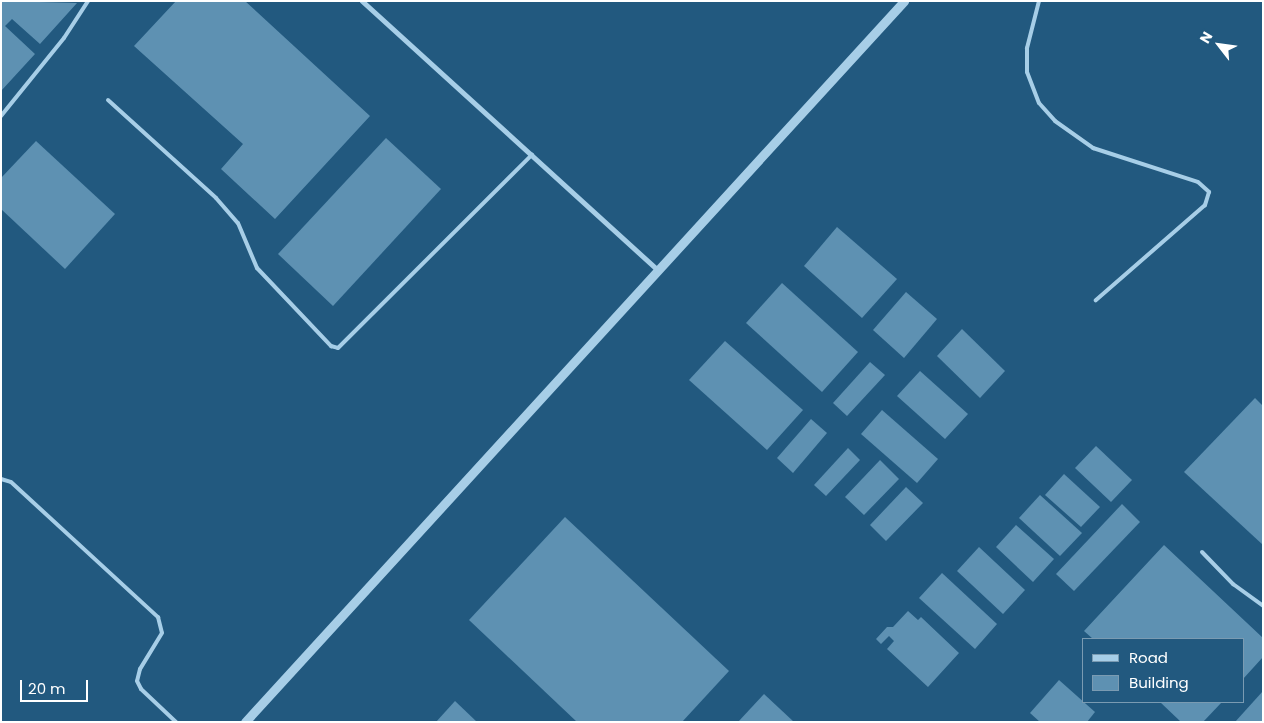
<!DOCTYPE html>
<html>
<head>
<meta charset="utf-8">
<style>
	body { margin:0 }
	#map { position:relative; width:1264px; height:723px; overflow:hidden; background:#22597f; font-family:Poppins,sans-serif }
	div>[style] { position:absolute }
	.building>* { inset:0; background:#5e91b2 }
	.service>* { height:4px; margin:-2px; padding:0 2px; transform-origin:2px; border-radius:2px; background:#a7cee7 }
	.minor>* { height:5px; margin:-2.5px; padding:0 2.5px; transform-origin:2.5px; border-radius:2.5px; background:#a7cee7 }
	.tertiary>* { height:9px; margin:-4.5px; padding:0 4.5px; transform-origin:4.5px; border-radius:4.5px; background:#a7cee7 }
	span { translate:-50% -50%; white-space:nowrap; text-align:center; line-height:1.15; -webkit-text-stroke:4px #22597f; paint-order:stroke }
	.frame { position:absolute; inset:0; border:2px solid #fff; pointer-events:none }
	.legend { position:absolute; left:1082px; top:638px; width:162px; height:65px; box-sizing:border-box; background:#22597f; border:1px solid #7a9bb2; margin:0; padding:6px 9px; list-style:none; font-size:15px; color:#fff }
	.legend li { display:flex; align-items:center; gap:10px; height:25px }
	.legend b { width:25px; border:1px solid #7a9bb2 }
	.north { position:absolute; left:1194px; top:20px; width:50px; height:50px; -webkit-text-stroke:4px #22597f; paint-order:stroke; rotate:300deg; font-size:14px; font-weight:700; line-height:20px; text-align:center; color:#fff }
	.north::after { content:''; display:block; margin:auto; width:18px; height:22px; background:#fff; clip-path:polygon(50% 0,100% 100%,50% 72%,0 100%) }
	.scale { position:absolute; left:20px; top:680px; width:68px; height:22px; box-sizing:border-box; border:2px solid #fff; border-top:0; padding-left:6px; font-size:15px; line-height:18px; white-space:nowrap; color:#fff; -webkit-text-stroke:4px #22597f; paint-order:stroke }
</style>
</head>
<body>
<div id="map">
	<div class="building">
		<i style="clip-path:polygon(1px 1px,77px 3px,40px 44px,12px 19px,5px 26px,35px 54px,1px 91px)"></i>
		<i style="clip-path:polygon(176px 1px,245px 1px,370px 116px,275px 219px,221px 169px,243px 144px,134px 46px)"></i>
		<i style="clip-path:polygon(386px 138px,441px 189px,333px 306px,278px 254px)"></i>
		<i style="clip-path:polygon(36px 141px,115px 214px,65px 269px,1px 209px,1px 178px)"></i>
		<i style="clip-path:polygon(837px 227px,897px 279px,862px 318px,804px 266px)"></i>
		<i style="clip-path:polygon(782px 283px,858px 352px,822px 392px,746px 323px)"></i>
		<i style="clip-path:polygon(906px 292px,937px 319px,904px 358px,873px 330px)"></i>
		<i style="clip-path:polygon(962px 329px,1005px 371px,980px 398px,937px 356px)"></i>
		<i style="clip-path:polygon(725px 341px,803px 410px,767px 450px,689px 380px)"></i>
		<i style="clip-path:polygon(870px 362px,885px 375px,847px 416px,833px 403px)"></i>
		<i style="clip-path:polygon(920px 371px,968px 414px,945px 439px,897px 396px)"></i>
		<i style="clip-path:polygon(1255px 398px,1263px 406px,1263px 545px,1184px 472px)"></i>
		<i style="clip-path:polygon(882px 410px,938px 459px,917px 483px,861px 434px)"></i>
		<i style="clip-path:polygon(811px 419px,827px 433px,793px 473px,777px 458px)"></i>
		<i style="clip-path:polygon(1096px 446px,1132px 480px,1111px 502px,1075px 468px)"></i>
		<i style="clip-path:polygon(848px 448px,860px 460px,826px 496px,814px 485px)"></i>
		<i style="clip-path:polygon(880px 460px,899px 479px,864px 515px,845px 497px)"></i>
		<i style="clip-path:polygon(1064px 474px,1100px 507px,1081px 527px,1045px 495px)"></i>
		<i style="clip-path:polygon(906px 487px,923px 503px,886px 541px,870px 525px)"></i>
		<i style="clip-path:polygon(1040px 495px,1082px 533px,1060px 556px,1019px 518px)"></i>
		<i style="clip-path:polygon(1122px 504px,1140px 522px,1074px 591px,1056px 574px)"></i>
		<i style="clip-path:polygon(565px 517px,729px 671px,682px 722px,577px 722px,469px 620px)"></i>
		<i style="clip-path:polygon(1016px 525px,1054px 559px,1033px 582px,996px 547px)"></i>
		<i style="clip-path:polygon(1164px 545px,1263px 638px,1263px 657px,1243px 679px,1243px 639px,1093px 639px,1084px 631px)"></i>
		<i style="clip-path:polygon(979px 547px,1025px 590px,1003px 614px,957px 571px)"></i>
		<i style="clip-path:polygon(942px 573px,997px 624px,975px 649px,919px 598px)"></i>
		<i style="clip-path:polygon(908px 611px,918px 620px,921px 617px,959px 653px,928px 687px,887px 649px,894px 641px,889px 636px,881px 644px,876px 639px,887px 627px,893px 627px)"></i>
		<i style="clip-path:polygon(1059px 680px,1095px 712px,1087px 722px,1040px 722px,1030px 713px)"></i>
		<i style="clip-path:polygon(1263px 691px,1263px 722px,1235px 722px)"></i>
		<i style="clip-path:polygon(764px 694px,794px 722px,738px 722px)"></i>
		<i style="clip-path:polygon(455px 701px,477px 722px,436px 722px)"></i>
		<i style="clip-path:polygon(1160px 702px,1222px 702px,1203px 722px,1181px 722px)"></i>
	</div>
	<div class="service">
		<i style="left:1039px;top:1px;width:49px;rotate:104.3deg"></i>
		<i style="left:1027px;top:48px;width:24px;rotate:90deg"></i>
		<i style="left:1027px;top:72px;width:33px;rotate:69deg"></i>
		<i style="left:1039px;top:103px;width:24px;rotate:48deg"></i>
		<i style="left:1055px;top:121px;width:47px;rotate:35.4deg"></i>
		<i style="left:1093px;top:148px;width:110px;rotate:17.9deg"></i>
		<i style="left:1198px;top:182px;width:15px;rotate:42deg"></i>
		<i style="left:1209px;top:192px;width:14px;rotate:107deg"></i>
		<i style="left:1205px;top:205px;width:145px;rotate:138.9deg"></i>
		<i style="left:108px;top:100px;width:146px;rotate:42.2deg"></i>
		<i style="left:216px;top:198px;width:33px;rotate:49deg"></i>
		<i style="left:238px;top:223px;width:49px;rotate:67.1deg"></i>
		<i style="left:257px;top:268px;width:108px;rotate:46.5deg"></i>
		<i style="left:331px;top:346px;width:7px;rotate:16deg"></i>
		<i style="left:338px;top:348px;width:274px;rotate:-44.9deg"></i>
		<i style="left:1px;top:116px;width:100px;rotate:-51.1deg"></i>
		<i style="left:64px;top:38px;width:44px;rotate:-57deg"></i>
		<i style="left:1px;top:479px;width:10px;rotate:17deg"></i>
		<i style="left:11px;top:482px;width:200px;rotate:42.6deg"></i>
		<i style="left:158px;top:617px;width:16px;rotate:76deg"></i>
		<i style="left:162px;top:633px;width:42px;rotate:121.4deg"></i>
		<i style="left:140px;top:669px;width:12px;rotate:104deg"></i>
		<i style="left:137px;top:681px;width:9px;rotate:63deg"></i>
		<i style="left:141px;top:689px;width:48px;rotate:43.3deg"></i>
		<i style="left:1202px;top:552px;width:45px;rotate:45.9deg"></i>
		<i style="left:1233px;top:584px;width:37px;rotate:36deg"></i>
	</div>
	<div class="minor">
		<i style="left:362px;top:1px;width:400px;rotate:42.3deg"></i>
	</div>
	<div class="tertiary">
		<i style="left:245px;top:722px;width:977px;rotate:-47.57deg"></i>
	</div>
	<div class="frame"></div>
	<ul class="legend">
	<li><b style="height:6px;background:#a7cee7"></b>Road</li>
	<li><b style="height:14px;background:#5e91b2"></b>Building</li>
	</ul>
	<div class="north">N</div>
	<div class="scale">20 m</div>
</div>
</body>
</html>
